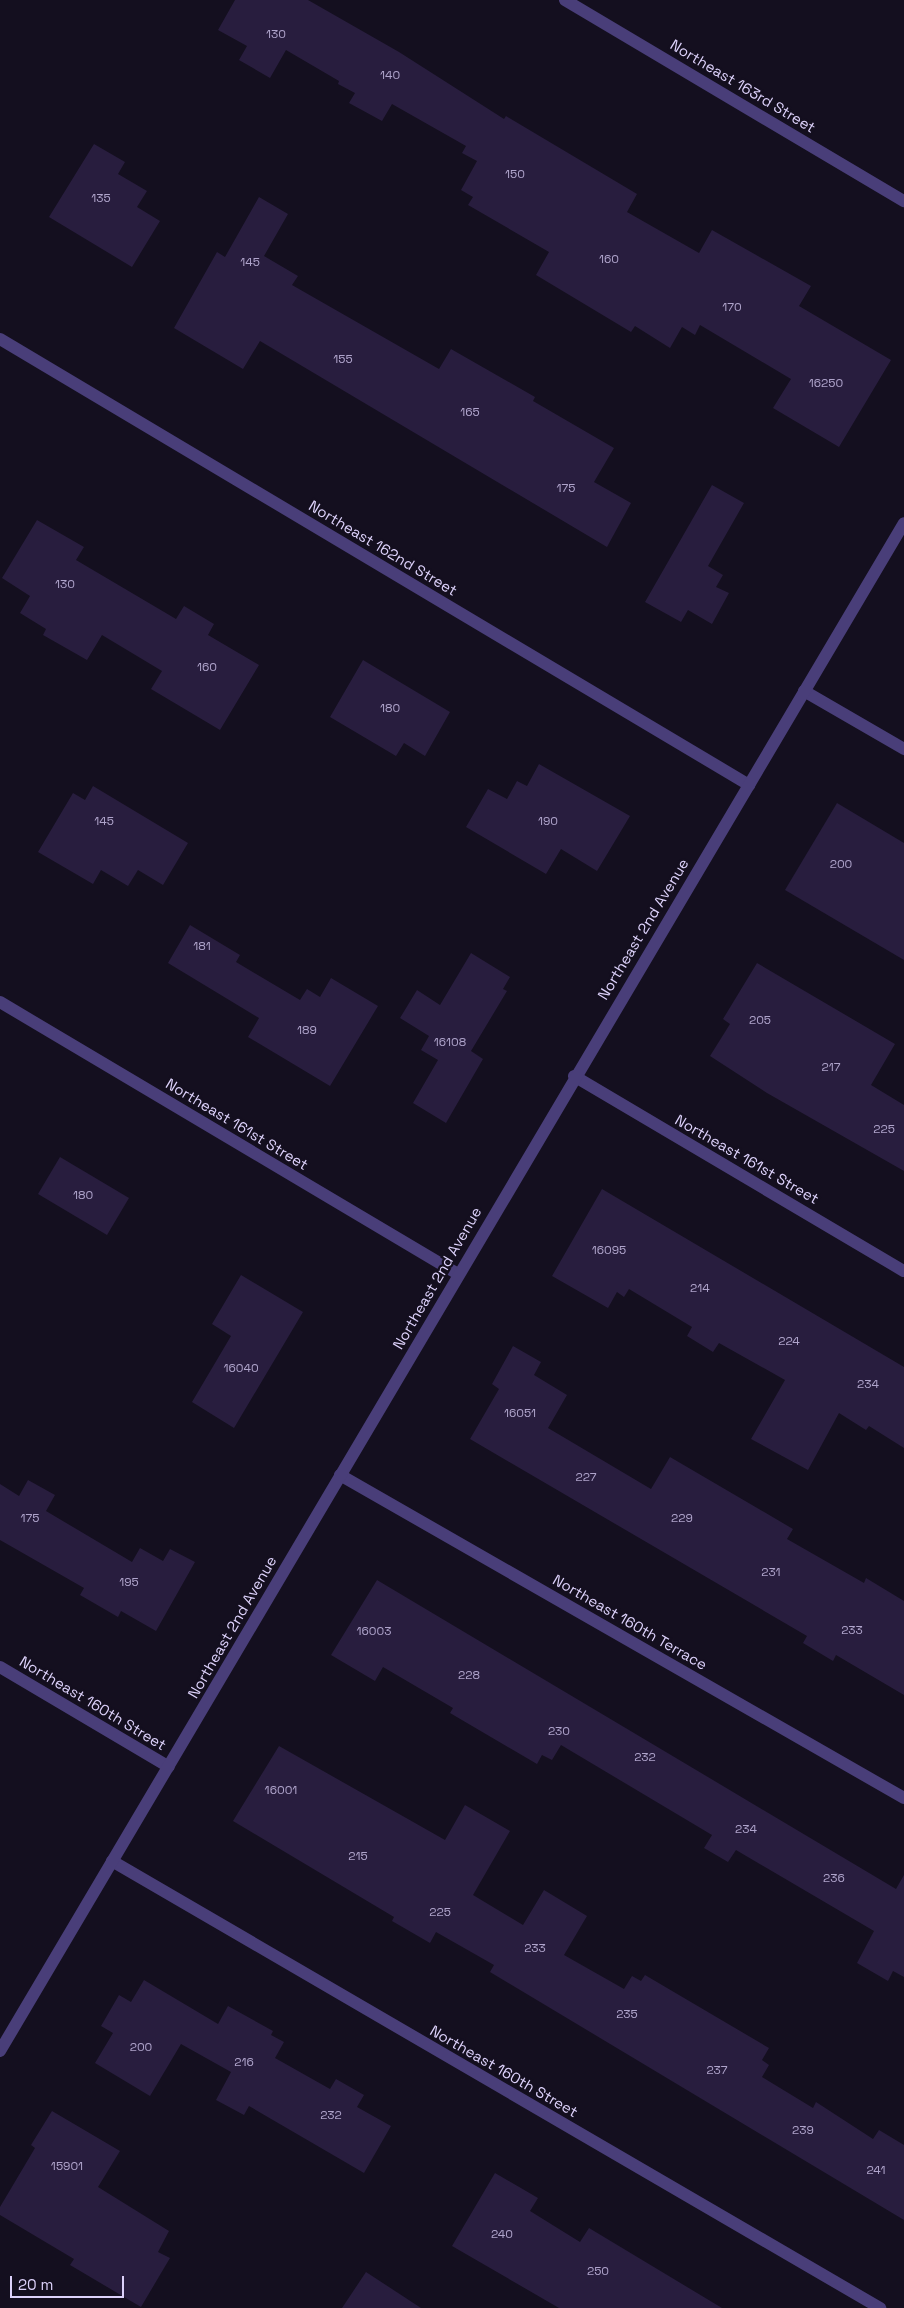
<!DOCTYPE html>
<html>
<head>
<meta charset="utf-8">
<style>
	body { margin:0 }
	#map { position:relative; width:904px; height:2308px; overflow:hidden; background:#140f1f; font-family:"Space Grotesk",sans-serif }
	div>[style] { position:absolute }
	.building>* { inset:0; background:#281d3e }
	.minor>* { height:12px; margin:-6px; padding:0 6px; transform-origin:6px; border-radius:6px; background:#493e79 }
	.tertiary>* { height:12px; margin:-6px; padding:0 6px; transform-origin:6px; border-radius:6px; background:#493e79 }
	span { translate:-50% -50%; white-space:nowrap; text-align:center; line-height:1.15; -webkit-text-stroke:4.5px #140f1f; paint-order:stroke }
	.number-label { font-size:12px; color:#afa4cb }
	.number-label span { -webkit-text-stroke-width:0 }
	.street-label { font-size:15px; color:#dcd1fa }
	.scale { position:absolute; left:10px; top:2276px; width:114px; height:22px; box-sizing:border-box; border:2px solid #dcd1fa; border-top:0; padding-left:6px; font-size:15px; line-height:18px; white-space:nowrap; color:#dcd1fa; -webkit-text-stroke:4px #140f1f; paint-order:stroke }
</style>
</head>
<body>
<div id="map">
	<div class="building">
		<i style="clip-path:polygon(235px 0,308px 0,399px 52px,504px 119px,506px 116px,637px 194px,627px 212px,699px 253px,712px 230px,811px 286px,799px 306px,891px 360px,839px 447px,773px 408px,791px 379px,700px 325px,695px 335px,682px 327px,670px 348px,635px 326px,631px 332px,536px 275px,549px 252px,468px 205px,473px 197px,461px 190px,477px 161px,462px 153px,466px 146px,392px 104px,382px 121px,349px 103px,355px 93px,338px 84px,339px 81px,286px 50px,270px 78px,239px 60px,247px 46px,218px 30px)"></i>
		<i style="clip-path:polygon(94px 144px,125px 162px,118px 174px,147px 191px,137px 207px,160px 221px,132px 267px,49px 217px)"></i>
		<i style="clip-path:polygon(259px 197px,288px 214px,264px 256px,298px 276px,292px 285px,439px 369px,451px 349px,535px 397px,533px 401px,614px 448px,594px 482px,631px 503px,607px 547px,260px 341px,243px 369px,174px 328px,217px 252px,225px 257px)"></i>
		<i style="clip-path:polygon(712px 485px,744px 503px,708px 566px,723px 575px,716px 587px,729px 593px,712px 624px,688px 610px,681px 622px,645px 602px)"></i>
		<i style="clip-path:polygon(37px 520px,84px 547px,76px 560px,176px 619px,184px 606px,214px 624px,208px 635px,259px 665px,220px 730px,151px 689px,162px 671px,102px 635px,87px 660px,43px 635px,46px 629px,20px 613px,30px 596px,2px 578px)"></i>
		<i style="clip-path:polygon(363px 660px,450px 712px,425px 756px,404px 743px,396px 756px,330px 717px)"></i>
		<i style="clip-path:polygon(539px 764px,630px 816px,597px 871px,561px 849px,546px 874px,466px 827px,488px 789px,507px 799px,517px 781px,527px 786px)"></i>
		<i style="clip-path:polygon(93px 786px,188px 843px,163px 885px,138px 870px,128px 886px,101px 870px,93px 884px,38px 852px,73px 793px,85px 800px)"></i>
		<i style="clip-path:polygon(837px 803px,904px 843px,904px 960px,785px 890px)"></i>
		<i style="clip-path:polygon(190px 925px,240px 955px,236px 962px,300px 1000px,307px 989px,320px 997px,331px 978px,378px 1006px,330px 1086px,248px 1037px,259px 1018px,168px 963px)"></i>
		<i style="clip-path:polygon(471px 953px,510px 977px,503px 989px,507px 991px,471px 1051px,483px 1059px,446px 1123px,413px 1103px,438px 1060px,421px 1050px,429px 1036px,400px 1018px,417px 990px,440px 1005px)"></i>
		<i style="clip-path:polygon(757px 963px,895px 1044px,871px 1085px,904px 1105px,904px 1171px,767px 1093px,710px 1056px,730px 1024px,723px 1019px)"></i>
		<i style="clip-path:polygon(60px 1157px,129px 1198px,107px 1235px,38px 1194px)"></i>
		<i style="clip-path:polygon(602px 1189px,904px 1367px,904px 1448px,869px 1426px,866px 1430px,839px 1413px,808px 1470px,751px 1439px,785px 1380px,719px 1343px,713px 1352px,687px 1336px,692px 1327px,629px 1289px,624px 1297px,617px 1292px,608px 1308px,552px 1276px)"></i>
		<i style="clip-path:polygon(241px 1275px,303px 1312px,234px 1428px,192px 1402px,231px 1336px,212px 1324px)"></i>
		<i style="clip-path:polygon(513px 1346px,541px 1362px,534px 1375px,567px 1395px,548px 1428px,651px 1489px,670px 1457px,793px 1529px,787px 1539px,864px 1583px,866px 1578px,904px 1601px,904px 1695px,836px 1655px,833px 1661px,803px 1643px,807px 1636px,470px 1439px,499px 1389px,492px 1384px)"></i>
		<i style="clip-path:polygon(28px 1480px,55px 1495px,46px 1511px,132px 1562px,140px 1548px,163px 1561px,170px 1549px,195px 1562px,156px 1631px,121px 1611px,118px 1617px,80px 1595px,84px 1588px,0 1540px,0 1484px,19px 1496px)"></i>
		<i style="clip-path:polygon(377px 1580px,896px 1889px,904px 1875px,904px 1977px,893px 1971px,888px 1981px,857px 1963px,874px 1931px,736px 1850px,728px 1862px,704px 1848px,712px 1835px,561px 1745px,552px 1760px,542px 1755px,537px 1764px,450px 1713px,453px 1708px,383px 1667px,375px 1681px,331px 1655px)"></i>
		<i style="clip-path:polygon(279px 1746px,445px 1840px,465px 1805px,510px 1831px,473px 1895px,523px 1925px,544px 1890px,587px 1916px,564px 1955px,624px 1989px,632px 1976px,641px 1981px,645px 1975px,769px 2048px,762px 2060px,769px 2065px,762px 2077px,813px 2108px,816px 2102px,873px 2139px,879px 2130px,904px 2145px,904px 2220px,490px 1972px,494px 1965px,436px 1932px,430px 1943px,392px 1921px,394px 1917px,233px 1821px)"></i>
		<i style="clip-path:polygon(144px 1980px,218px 2024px,228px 2006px,273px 2031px,271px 2035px,284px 2042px,275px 2058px,330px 2089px,336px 2079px,364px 2095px,357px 2107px,391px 2126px,364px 2173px,249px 2106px,244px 2115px,216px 2100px,231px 2072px,181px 2044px,150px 2096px,95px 2063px,113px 2033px,101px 2026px,119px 1995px,131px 2002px)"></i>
		<i style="clip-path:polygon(52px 2111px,120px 2151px,98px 2187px,169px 2231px,158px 2252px,170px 2258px,141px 2307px,70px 2265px,74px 2259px,0 2215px,0 2207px,35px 2148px,31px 2145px)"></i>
		<i style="clip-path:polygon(495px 2173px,538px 2198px,530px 2211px,580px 2242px,589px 2228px,722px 2308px,559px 2308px,452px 2246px)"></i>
		<i style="clip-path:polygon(366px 2272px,421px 2308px,342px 2308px)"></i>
	</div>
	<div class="minor">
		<i style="left:565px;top:0;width:394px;rotate:30.7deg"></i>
		<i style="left:0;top:339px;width:872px;rotate:30.77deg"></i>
		<i style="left:804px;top:691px;width:116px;rotate:30.1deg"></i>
		<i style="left:0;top:1002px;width:533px;rotate:30.71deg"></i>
		<i style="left:574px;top:1076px;width:383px;rotate:30.6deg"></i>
		<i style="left:340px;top:1475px;width:650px;rotate:29.8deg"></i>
		<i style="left:0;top:1667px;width:196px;rotate:30.6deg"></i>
		<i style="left:112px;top:1861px;width:889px;rotate:30.2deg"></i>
	</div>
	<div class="tertiary">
		<i style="left:0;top:2051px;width:1775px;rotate:-59.39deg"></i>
	</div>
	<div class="number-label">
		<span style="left:276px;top:35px">130</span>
		<span style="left:390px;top:76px">140</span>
		<span style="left:515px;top:175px">150</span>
		<span style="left:101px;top:199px">135</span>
		<span style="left:609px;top:260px">160</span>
		<span style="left:250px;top:263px">145</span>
		<span style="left:732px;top:308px">170</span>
		<span style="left:343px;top:360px">155</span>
		<span style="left:826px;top:384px">16250</span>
		<span style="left:470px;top:413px">165</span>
		<span style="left:566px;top:489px">175</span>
		<span style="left:65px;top:585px">130</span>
		<span style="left:207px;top:668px">160</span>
		<span style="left:390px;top:709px">180</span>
		<span style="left:104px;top:822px">145</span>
		<span style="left:548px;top:822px">190</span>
		<span style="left:841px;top:865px">200</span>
		<span style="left:202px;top:947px">181</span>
		<span style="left:760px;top:1021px">205</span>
		<span style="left:307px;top:1031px">189</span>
		<span style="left:450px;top:1043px">16108</span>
		<span style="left:831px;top:1068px">217</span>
		<span style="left:884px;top:1130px">225</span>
		<span style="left:83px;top:1196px">180</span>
		<span style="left:609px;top:1251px">16095</span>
		<span style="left:700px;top:1289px">214</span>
		<span style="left:789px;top:1342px">224</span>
		<span style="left:241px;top:1369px">16040</span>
		<span style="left:868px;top:1385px">234</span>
		<span style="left:520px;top:1414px">16051</span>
		<span style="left:586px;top:1478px">227</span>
		<span style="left:30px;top:1519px">175</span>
		<span style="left:682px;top:1519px">229</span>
		<span style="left:771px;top:1573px">231</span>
		<span style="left:129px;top:1583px">195</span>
		<span style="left:852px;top:1631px">233</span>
		<span style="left:374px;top:1632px">16003</span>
		<span style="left:469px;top:1676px">228</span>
		<span style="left:559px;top:1732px">230</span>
		<span style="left:645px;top:1758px">232</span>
		<span style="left:281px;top:1791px">16001</span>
		<span style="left:746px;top:1830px">234</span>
		<span style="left:358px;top:1857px">215</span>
		<span style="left:834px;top:1879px">236</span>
		<span style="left:440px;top:1913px">225</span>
		<span style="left:535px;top:1949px">233</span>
		<span style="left:627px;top:2015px">235</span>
		<span style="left:141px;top:2048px">200</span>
		<span style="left:244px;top:2063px">216</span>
		<span style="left:717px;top:2071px">237</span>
		<span style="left:331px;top:2116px">232</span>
		<span style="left:803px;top:2131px">239</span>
		<span style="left:67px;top:2167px">15901</span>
		<span style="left:876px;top:2171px">241</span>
		<span style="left:502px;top:2235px">240</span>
		<span style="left:598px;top:2272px">250</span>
	</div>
	<div class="street-label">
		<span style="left:743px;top:86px;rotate:31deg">Northeast 163rd Street</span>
		<span style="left:383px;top:548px;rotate:31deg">Northeast 162nd Street</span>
		<span style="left:643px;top:929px;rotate:-59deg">Northeast 2nd Avenue</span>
		<span style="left:237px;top:1124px;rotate:31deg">Northeast 161st Street</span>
		<span style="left:747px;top:1159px;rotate:30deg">Northeast 161st Street</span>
		<span style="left:437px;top:1278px;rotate:-60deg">Northeast 2nd Avenue</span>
		<span style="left:630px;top:1622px;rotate:30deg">Northeast 160th Terrace</span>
		<span style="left:232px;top:1627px;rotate:-60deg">Northeast 2nd Avenue</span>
		<span style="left:93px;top:1703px;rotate:31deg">Northeast 160th Street</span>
		<span style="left:504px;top:2071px;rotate:30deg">Northeast 160th Street</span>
	</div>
	<div class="scale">20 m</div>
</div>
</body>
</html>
